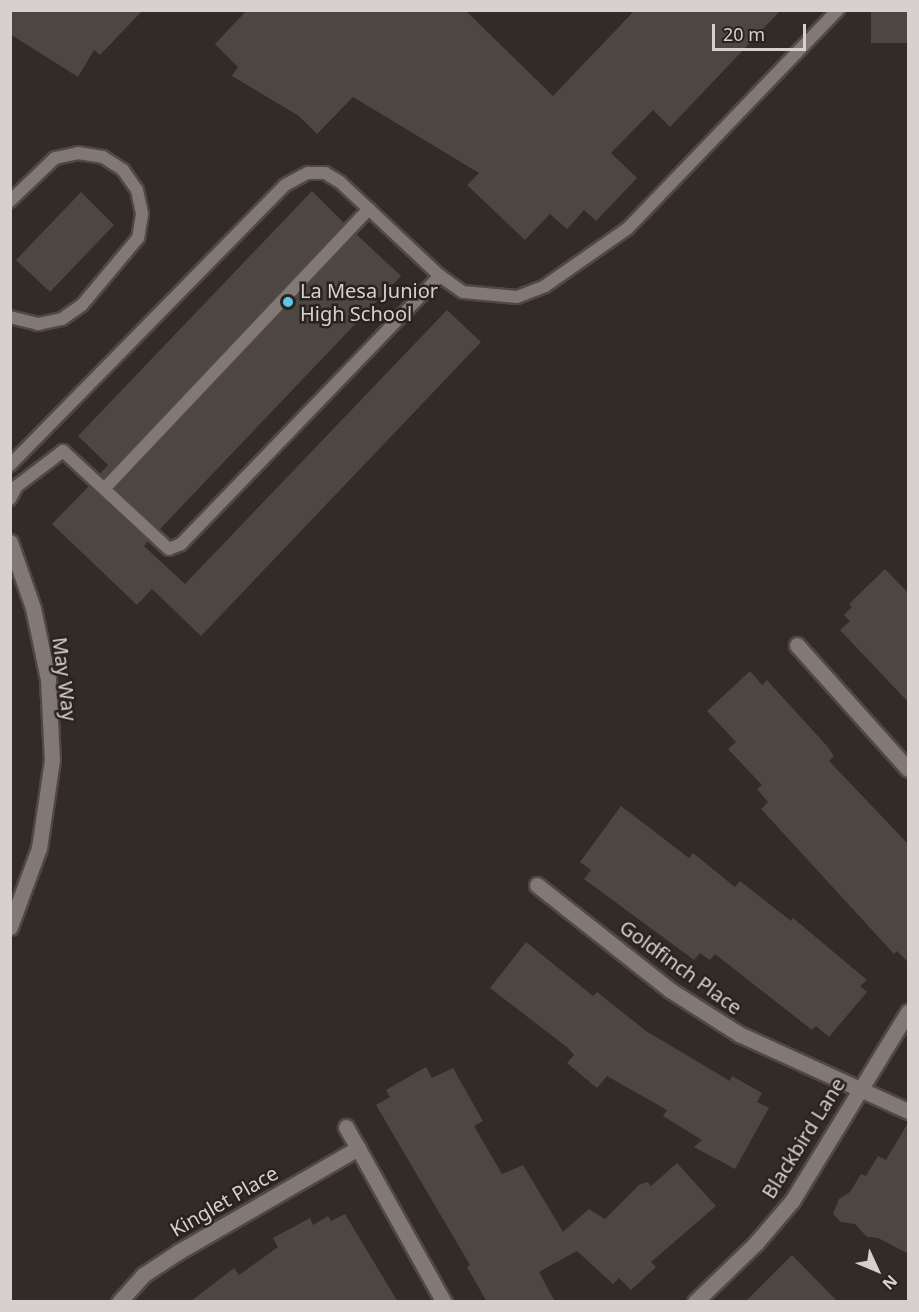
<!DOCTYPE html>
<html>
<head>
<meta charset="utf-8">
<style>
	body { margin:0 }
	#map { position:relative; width:919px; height:1312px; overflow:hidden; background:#332b28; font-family:"Noto Sans",sans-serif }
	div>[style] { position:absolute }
	.building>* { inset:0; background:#4e4643 }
	.roads { filter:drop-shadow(2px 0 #4f4946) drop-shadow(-2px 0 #4f4946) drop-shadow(0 2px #4f4946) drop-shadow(0 -2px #4f4946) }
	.lane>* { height:12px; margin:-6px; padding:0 6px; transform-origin:6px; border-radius:6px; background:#827875 }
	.street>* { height:15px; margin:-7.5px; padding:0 7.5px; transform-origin:7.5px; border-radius:7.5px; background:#827875 }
	.dots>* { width:16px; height:16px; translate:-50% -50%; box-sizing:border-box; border:3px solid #29221f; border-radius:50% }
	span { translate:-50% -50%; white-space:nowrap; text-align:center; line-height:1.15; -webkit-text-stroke:5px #29221f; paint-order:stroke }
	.poi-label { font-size:20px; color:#d6d1cf }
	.left { translate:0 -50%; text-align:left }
	.street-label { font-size:20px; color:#d6d1cf }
	.frame { position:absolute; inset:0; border:12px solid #d6d1cf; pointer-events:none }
	.north { position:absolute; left:847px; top:1240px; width:60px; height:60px; -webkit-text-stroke:4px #29221f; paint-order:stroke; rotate:134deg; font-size:16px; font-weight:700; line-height:24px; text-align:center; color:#d6d1cf }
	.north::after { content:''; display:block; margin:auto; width:21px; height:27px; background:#d6d1cf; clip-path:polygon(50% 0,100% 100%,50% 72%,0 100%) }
	.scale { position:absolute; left:712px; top:24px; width:94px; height:27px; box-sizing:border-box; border:3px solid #d6d1cf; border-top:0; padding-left:8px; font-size:18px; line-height:21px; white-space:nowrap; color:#d6d1cf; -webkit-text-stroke:4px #29221f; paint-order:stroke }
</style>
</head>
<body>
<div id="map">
	<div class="building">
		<i style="clip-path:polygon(10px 10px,143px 10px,100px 55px,94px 50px,78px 77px,10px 34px)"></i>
		<i style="clip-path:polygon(247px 10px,465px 10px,553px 96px,635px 10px,781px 10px,670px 127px,653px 110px,611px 153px,637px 178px,596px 221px,584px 210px,567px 229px,550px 214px,525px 240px,467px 185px,479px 173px,353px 97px,317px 134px,299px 116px,232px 76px,238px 67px,215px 44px)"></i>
		<i style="clip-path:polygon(871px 10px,909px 10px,909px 43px,871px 43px)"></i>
		<i style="clip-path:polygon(312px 191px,344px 223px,104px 477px,100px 474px,108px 465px,78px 436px)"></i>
		<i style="clip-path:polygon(81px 192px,114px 225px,50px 292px,16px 260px)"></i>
		<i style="clip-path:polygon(356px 234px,401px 276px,160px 529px,116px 489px)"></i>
		<i style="clip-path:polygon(447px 310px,481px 342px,201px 636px,152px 589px,137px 605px,52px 524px,89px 486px,148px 541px,144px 546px,185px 584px)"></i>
		<i style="clip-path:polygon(885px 569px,909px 594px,909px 703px,840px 630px,850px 621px,844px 615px,852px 607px,849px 604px)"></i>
		<i style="clip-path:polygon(750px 671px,762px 685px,767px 680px,775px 689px,827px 746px,834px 756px,829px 761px,909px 845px,909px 963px,897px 951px,894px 954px,761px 809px,768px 802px,757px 789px,762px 785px,728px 749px,736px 742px,707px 711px)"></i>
		<i style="clip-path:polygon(621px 806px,689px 858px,693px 853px,735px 887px,740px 881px,791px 921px,793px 918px,867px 980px,860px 986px,867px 992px,829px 1037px,816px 1026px,812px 1030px,715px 954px,710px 960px,700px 953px,694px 960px,584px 879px,591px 870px,580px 862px)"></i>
		<i style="clip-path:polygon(526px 942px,593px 996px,597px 992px,646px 1031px,730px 1081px,732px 1076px,762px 1093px,757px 1102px,769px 1108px,735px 1169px,694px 1147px,702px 1140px,663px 1116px,667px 1110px,607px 1076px,597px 1088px,567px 1063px,574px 1055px,568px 1048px,490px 988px)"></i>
		<i style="clip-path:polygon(426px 1067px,432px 1078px,453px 1068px,483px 1121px,474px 1126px,502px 1174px,523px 1165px,563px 1232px,589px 1209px,605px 1219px,639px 1185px,647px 1182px,651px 1186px,677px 1163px,716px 1206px,651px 1262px,656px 1267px,631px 1290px,619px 1278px,613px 1284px,577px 1251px,539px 1272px,555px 1302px,487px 1302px,467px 1267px,470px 1265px,376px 1105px,390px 1097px,386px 1090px)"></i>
		<i style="clip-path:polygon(909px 1121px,909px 1254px,878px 1238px,867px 1237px,855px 1224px,841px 1222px,833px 1214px,839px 1199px,850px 1192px,861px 1174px,866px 1176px,878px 1156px,886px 1160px)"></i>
		<i style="clip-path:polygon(345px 1214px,398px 1302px,190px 1302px,234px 1268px,239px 1275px,278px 1247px,273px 1238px,310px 1218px,313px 1225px,328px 1216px,331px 1221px)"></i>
		<i style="clip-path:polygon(792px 1255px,838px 1302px,745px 1302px)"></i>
	</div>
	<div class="roads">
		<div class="lane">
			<i style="left:10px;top:201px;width:62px;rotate:-43.7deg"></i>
			<i style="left:55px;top:158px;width:24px;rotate:-12deg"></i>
			<i style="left:78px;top:153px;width:25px;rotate:9deg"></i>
			<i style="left:103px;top:157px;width:24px;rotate:33deg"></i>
			<i style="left:123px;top:170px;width:24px;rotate:55deg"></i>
			<i style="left:137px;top:190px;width:25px;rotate:78deg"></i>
			<i style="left:142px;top:214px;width:24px;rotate:99deg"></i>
			<i style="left:138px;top:238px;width:87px;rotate:129.9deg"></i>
			<i style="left:82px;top:305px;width:24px;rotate:145deg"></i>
			<i style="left:62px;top:319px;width:25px;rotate:168deg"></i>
			<i style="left:38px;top:324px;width:29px;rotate:-166deg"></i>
			<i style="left:10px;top:465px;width:392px;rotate:-45.5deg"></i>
			<i style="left:285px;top:185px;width:26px;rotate:-28deg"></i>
			<i style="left:308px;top:173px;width:17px"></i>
			<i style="left:325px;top:173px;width:17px;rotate:31deg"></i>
			<i style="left:340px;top:182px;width:137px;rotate:43.2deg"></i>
			<i style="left:440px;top:276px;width:28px;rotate:35deg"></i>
			<i style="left:463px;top:292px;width:54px;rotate:5.3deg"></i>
			<i style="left:517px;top:297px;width:30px;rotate:-21deg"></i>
			<i style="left:545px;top:286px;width:101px;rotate:-34.9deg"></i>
			<i style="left:628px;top:228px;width:303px;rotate:-46.1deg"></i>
			<i style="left:105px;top:488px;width:384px;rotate:-46.6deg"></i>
			<i style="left:10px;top:499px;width:15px;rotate:-62deg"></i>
			<i style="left:17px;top:486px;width:58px;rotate:-37.3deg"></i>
			<i style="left:63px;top:451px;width:144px;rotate:42.8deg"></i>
			<i style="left:169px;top:549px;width:13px;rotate:-23deg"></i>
			<i style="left:181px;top:544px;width:373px;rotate:-46deg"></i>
		</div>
		<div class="street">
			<i style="left:10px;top:542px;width:70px;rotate:70.8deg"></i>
			<i style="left:33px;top:608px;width:73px;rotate:78.1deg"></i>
			<i style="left:48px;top:679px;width:81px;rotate:87.2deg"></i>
			<i style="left:52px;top:760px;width:89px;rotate:98.4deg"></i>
			<i style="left:39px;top:848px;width:84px;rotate:110.2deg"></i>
			<i style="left:797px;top:645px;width:166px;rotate:48.2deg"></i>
			<i style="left:537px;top:885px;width:169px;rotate:38.3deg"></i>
			<i style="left:670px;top:990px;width:82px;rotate:32.5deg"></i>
			<i style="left:739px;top:1034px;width:186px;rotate:24.5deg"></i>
			<i style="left:346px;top:1127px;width:201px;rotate:60.8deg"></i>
			<i style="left:119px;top:1302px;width:36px;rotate:-48deg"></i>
			<i style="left:143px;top:1275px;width:42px;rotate:-33.3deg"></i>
			<i style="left:178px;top:1252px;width:208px;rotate:-30deg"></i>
			<i style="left:695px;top:1302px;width:85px;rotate:-44deg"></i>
			<i style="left:756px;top:1243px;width:55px;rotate:-49.4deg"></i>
			<i style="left:792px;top:1201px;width:222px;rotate:-58.5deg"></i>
		</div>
	</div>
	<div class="dots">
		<i style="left:288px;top:302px;background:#5cc7e7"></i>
	</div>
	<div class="poi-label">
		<span class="left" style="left:300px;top:302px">La Mesa Junior<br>High School</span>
	</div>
	<div class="street-label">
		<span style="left:65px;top:679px;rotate:83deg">May Way</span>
		<span style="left:681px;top:967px;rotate:36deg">Goldfinch Place</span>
		<span style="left:803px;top:1138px;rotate:-58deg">Blackbird Lane</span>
		<span style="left:224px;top:1201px;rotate:-30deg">Kinglet Place</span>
	</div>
	<div class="frame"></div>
	<div class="north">N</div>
	<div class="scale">20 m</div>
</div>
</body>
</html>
